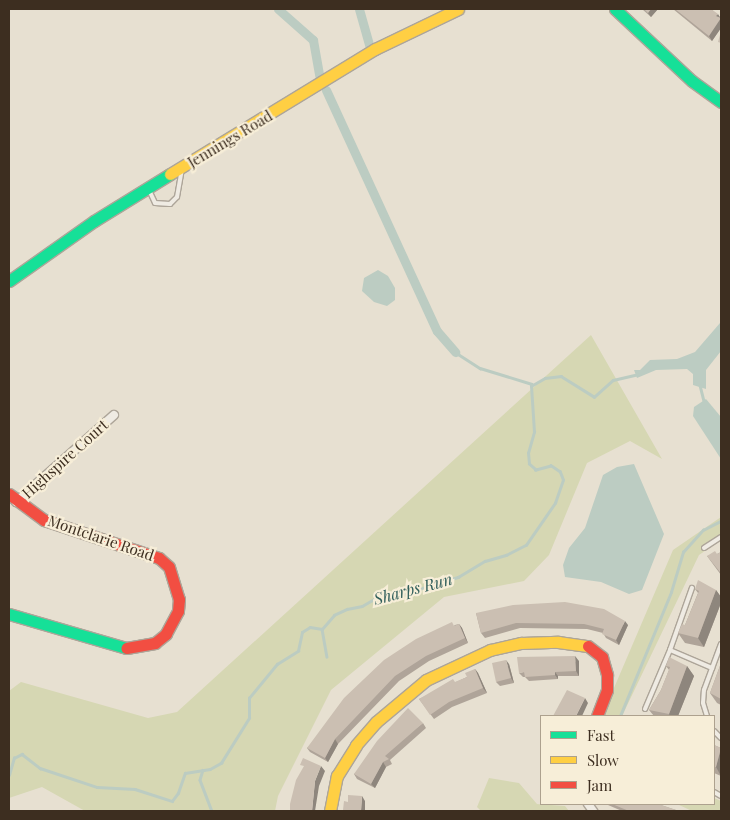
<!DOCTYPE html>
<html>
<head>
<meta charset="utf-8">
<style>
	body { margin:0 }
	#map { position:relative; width:730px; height:820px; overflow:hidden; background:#e7e0d1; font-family:"Playfair Display",serif }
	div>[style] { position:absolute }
	.green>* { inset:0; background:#d6d7b3 }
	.water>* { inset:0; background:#bcccc2 }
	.stream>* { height:2.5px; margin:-1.25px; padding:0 1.25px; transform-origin:1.25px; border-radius:1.25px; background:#bcccc2 }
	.canal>* { height:9px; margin:-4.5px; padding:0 4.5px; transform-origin:4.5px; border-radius:4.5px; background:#bcccc2 }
	.roads { filter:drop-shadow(1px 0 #ada599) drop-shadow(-1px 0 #ada599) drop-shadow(0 1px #ada599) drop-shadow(0 -1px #ada599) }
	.lane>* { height:4px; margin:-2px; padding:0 2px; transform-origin:2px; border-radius:2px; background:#efebe3 }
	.street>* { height:8px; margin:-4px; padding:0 4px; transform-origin:4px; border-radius:4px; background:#efebe3 }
	.fast>* { height:11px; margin:-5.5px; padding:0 5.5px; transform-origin:5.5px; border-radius:5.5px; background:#16e098 }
	.slow>* { height:11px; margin:-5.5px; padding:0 5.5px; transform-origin:5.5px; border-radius:5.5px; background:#ffcf43 }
	.jam>* { height:11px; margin:-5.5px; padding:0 5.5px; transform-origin:5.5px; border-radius:5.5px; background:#f24e42 }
	.wall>* { inset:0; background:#afa499 }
	.shaded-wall>* { inset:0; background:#8e867d }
	.building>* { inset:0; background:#cbbfb2 }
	span { translate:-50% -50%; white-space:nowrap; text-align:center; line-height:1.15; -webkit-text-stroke:4.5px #f7eed8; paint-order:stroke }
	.street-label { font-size:15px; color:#3d2e20 }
	.water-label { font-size:16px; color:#2f5d5a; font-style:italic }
	.frame { position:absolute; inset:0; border:10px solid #3d2e20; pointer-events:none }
	.legend { position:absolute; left:540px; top:715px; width:175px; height:90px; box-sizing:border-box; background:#f7eed8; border:1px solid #ada18e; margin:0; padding:6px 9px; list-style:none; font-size:15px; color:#3d2e20 }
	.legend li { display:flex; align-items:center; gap:10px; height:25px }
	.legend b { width:25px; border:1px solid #ada18e }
</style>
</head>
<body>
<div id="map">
	<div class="green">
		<i style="clip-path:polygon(591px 335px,662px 459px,630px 441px,587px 463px,549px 555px,524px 581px,444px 597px,331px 690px,278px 796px,275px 811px,85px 811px,42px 787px,9px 798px,9px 691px,21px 682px,148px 718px,177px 712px)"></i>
		<i style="clip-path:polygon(721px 517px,721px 540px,699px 555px,622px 716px,602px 716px,673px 550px)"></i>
		<i style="clip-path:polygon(489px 778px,519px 783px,537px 804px,565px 806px,569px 811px,481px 811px,477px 807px)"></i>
		<i style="clip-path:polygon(714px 798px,721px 801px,721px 811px,692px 811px,677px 804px,714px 804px)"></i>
	</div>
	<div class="water">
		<i style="clip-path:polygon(378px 270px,388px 276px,395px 288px,395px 300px,387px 306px,374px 302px,362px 291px,364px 278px)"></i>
		<i style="clip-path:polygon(721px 311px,721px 351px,706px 370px,706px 389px,693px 385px,693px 374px,687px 369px,656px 370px,637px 378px,634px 370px,640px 370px,650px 360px,677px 359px,695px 352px,720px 323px)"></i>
		<i style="clip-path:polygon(706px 399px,721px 417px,721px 459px,693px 416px,694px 407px)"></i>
		<i style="clip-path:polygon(634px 464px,664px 534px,642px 590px,629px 594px,601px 582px,565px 577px,563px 565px,569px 548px,585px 528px,603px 475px,617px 467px)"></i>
	</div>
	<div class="stream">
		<i style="left:323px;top:83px;width:8px;rotate:67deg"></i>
		<i style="left:455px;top:352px;width:30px;rotate:33deg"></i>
		<i style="left:480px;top:368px;width:54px;rotate:17.1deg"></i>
		<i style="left:700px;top:385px;width:16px;rotate:76deg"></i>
		<i style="left:322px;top:629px;width:18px;rotate:-49deg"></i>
		<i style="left:334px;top:615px;width:14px;rotate:-25deg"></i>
		<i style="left:347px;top:609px;width:15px;rotate:-11deg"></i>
		<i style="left:362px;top:606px;width:22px;rotate:-30deg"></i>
		<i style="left:381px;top:595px;width:19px"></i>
		<i style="left:400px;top:595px;width:61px;rotate:-17.2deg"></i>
		<i style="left:458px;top:577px;width:31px;rotate:-31deg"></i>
		<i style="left:485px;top:561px;width:22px;rotate:-16deg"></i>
		<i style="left:506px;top:555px;width:22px;rotate:-27deg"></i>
		<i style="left:526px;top:545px;width:51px;rotate:-55.4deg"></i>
		<i style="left:555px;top:503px;width:24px;rotate:-71deg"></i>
		<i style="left:563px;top:480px;width:9px;rotate:-111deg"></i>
		<i style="left:560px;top:472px;width:11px;rotate:-146deg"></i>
		<i style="left:551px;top:466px;width:16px;rotate:165deg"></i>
		<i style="left:536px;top:470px;width:9px;rotate:-139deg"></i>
		<i style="left:529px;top:464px;width:11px;rotate:-95deg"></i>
		<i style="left:528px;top:453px;width:22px;rotate:-74deg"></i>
		<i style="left:534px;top:432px;width:46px;rotate:-93.7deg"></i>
		<i style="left:531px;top:386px;width:16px;rotate:-30deg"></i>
		<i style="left:545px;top:378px;width:16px;rotate:-7deg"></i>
		<i style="left:561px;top:376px;width:39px;rotate:32deg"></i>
		<i style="left:594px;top:397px;width:25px;rotate:-42deg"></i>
		<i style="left:613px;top:380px;width:26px;rotate:-13deg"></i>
		<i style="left:322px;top:629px;width:28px;rotate:80deg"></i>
		<i style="left:620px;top:716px;width:134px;rotate:-67.6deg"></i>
		<i style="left:671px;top:592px;width:42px;rotate:-73.3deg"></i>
		<i style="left:683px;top:552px;width:30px;rotate:-48deg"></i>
		<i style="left:703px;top:530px;width:20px;rotate:-27deg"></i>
		<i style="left:203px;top:770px;width:10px;rotate:107deg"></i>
		<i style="left:200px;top:780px;width:33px;rotate:69deg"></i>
		<i style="left:9px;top:775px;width:18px;rotate:-74deg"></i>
		<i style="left:14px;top:758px;width:9px;rotate:-27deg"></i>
		<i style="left:22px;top:754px;width:23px;rotate:38deg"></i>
		<i style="left:40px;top:768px;width:60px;rotate:18.4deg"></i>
		<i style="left:97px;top:787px;width:38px;rotate:3deg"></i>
		<i style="left:135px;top:789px;width:39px;rotate:18deg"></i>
		<i style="left:172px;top:801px;width:10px;rotate:-53deg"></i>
		<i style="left:178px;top:793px;width:21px;rotate:-71deg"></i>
		<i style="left:185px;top:773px;width:25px;rotate:-9deg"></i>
		<i style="left:210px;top:769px;width:13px;rotate:-29deg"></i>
		<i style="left:221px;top:763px;width:53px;rotate:-58.1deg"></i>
		<i style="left:249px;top:718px;width:20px;rotate:-90deg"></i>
		<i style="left:249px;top:698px;width:44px;rotate:-50.5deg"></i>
		<i style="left:277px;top:664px;width:25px;rotate:-32deg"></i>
		<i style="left:298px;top:651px;width:19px;rotate:-78deg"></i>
		<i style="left:302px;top:632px;width:9px;rotate:-32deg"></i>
		<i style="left:310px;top:627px;width:12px;rotate:9deg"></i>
	</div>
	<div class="canal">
		<i style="left:278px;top:9px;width:47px;rotate:41.5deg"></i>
		<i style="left:313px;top:40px;width:36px;rotate:80deg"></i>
		<i style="left:359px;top:9px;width:41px;rotate:74.2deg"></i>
		<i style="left:326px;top:90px;width:265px;rotate:65.3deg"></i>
		<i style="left:437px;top:331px;width:28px;rotate:49deg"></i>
	</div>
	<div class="roads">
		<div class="lane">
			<i style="left:149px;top:190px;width:14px;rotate:65deg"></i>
			<i style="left:155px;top:203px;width:15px;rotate:4deg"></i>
			<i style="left:170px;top:204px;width:10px;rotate:-45deg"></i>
			<i style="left:177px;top:197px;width:28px;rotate:-80deg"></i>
			<i style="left:704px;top:548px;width:20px;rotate:-33deg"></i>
			<i style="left:670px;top:650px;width:66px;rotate:-70.5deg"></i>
			<i style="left:645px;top:709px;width:64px;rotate:-67deg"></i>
			<i style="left:670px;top:650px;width:46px;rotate:23.2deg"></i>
			<i style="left:707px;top:716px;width:14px;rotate:-107deg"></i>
			<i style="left:703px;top:703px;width:13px;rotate:-86deg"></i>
			<i style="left:704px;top:690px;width:49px;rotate:-69.7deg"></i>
			<i style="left:714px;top:731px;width:10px;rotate:45deg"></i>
			<i style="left:714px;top:792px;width:8px;rotate:30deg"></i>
		</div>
		<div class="street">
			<i style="left:16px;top:502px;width:131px;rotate:-41.6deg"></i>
			<i style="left:588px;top:804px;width:9px;rotate:54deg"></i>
		</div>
		<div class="fast">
			<i style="left:615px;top:9px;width:105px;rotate:43.1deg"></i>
			<i style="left:692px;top:81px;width:36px;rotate:36deg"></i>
			<i style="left:9px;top:281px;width:104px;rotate:-35.2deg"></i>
			<i style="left:94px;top:221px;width:89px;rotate:-31.7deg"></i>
			<i style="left:9px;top:614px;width:122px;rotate:16.2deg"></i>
		</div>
		<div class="slow">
			<i style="left:170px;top:174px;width:240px;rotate:-31.4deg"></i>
			<i style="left:375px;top:49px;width:92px;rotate:-25.7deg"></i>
			<i style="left:330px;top:811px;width:36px;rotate:-79deg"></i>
			<i style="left:337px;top:776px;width:36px;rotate:-58deg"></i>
			<i style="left:356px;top:745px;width:30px;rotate:-49deg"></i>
			<i style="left:376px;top:722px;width:65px;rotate:-40deg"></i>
			<i style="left:426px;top:680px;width:71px;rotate:-25.1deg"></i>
			<i style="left:490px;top:650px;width:32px;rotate:-13deg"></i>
			<i style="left:521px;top:643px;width:37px;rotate:-2deg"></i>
			<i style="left:558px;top:642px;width:30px;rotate:8deg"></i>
		</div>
		<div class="jam">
			<i style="left:9px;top:494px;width:44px;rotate:36.6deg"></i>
			<i style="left:44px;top:520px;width:121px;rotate:18.3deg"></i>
			<i style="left:159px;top:558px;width:13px;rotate:42deg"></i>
			<i style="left:169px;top:567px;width:34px;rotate:73deg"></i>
			<i style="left:179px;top:599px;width:12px;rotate:95deg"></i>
			<i style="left:178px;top:611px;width:26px;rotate:118deg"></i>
			<i style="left:166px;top:634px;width:14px;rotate:141deg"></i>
			<i style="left:155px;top:643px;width:29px;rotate:170deg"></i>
			<i style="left:588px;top:646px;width:18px;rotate:38deg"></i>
			<i style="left:602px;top:657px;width:19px;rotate:74deg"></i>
			<i style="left:607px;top:675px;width:15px;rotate:90deg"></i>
			<i style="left:607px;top:690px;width:28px;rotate:111deg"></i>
		</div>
	</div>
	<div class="wall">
		<i style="clip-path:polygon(642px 9px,658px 9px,651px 17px)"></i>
		<i style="clip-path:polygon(673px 9px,711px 9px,720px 17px,721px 18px,721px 28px,712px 41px)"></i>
		<i style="clip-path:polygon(721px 552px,721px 575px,707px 556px,717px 554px)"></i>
		<i style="clip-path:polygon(695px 589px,716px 590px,721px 597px,721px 603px,704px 647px,685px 643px,678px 633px,685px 625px,698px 593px)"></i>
		<i style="clip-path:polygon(476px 613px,628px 625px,619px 645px,606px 638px,603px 633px,587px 629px,520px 628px,485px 638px,481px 633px)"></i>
		<i style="clip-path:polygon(459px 624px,462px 628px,468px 643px,429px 661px,399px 681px,338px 744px,328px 762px,310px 752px,307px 748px,455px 625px)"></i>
		<i style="clip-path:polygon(579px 661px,579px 676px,558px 676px,558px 679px,529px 681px,525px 677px,523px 677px,519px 673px)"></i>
		<i style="clip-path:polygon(721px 663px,721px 705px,717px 703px,710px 693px)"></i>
		<i style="clip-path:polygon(509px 664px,514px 683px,500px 686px,496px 682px)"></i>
		<i style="clip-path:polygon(666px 666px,687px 666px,694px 676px,678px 716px,654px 716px,649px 710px,661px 690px,669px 670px)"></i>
		<i style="clip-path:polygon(475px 669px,478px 673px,487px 693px,452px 707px,434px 719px,419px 699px,467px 677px)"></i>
		<i style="clip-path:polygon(423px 723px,426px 728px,390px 760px,392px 764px,386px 767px,375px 788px,357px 779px,354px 774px)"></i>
		<i style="clip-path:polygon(714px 745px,721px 748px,721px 776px,714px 773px)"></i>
		<i style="clip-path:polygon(607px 804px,658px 804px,679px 811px,622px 811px,608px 805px)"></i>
	</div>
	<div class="shaded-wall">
		<i style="clip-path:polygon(651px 9px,658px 9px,651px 17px,648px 13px)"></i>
		<i style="clip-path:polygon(718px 14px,721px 19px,721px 18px,721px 28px,712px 41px,709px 36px,716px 16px)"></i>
		<i style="clip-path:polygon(716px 590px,721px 597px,721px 603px,704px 647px,698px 638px)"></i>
		<i style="clip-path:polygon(625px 621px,628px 625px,619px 645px,616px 640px)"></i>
		<i style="clip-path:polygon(459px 624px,462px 628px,468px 643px,465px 638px)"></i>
		<i style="clip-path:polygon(575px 656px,579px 661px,579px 676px,576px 671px)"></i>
		<i style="clip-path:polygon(506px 660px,509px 664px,514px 683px,511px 678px)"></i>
		<i style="clip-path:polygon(687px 666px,694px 676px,678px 716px,670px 716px,669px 714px)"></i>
		<i style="clip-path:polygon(475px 669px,478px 673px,487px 693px,483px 688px)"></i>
		<i style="clip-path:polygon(555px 672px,558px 676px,558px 679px,555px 675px)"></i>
		<i style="clip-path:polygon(585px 698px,588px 703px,582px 716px,576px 716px)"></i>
		<i style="clip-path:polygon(335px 739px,338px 744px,328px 762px,325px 758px)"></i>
		<i style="clip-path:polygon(721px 748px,721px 776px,716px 767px)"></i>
		<i style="clip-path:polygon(383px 762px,386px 767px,375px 788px,371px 784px)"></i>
		<i style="clip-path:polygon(321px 766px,325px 771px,319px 786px,315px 811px,312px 811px,315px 781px)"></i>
		<i style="clip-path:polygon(362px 796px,365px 801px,365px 811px,361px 811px)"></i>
	</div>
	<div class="building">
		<i style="clip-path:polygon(644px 9px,651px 9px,648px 13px)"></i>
		<i style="clip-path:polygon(675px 9px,711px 9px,718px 14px,716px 16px,721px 18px,709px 36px)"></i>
		<i style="clip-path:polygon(721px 31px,721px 43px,718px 42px)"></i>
		<i style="clip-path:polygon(715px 551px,717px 554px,721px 552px,721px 571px,720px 572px,707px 556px)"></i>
		<i style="clip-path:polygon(698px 580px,716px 590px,698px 638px,678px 633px,682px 624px,685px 625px,699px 591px,695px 589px)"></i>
		<i style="clip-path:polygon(565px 602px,604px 609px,625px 621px,616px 640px,602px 634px,604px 629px,584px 624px,516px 623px,481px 633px,476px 613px,513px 605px)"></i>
		<i style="clip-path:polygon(452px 622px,454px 626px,459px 624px,465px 638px,426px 656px,395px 676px,335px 739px,325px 758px,307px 748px,344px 698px,384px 660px,416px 639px)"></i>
		<i style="clip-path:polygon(575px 656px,576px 671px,555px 672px,555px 675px,525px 677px,524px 672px,519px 673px,517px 657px)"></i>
		<i style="clip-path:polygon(669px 657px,687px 666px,669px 714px,649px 710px,661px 690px,670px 667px,666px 666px)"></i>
		<i style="clip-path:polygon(506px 660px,511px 678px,496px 682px,492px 663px)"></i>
		<i style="clip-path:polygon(721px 663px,721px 699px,710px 693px)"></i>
		<i style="clip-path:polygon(475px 669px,483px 688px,449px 702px,430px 715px,419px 699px,453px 679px,455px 682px,467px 677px,465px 673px)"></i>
		<i style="clip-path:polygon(567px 690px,585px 698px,576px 716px,553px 716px)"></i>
		<i style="clip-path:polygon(408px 708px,423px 723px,385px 756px,389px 759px,383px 762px,371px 784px,354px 774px,377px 741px)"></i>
		<i style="clip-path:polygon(714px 745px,721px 748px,716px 767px,714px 767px)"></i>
		<i style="clip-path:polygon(303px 758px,321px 766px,315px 781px,312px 811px,290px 811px,290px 804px,296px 780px,304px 766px,300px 765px)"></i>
		<i style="clip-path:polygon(348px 795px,362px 796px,361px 811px,343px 810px,344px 801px,348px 802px)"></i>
		<i style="clip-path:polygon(612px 804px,658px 804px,679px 811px,629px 811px)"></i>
	</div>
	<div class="street-label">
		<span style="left:230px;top:139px;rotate:-31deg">Jennings Road</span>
		<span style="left:65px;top:459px;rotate:-42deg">Highspire Court</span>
		<span style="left:101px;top:538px;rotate:19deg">Montclarie Road</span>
	</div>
	<div class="water-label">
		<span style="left:413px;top:589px;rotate:-15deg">Sharps Run</span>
	</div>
	<div class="frame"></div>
	<ul class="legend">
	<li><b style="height:6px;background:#16e098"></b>Fast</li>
	<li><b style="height:6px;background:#ffcf43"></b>Slow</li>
	<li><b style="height:6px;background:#f24e42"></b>Jam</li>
	</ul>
</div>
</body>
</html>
